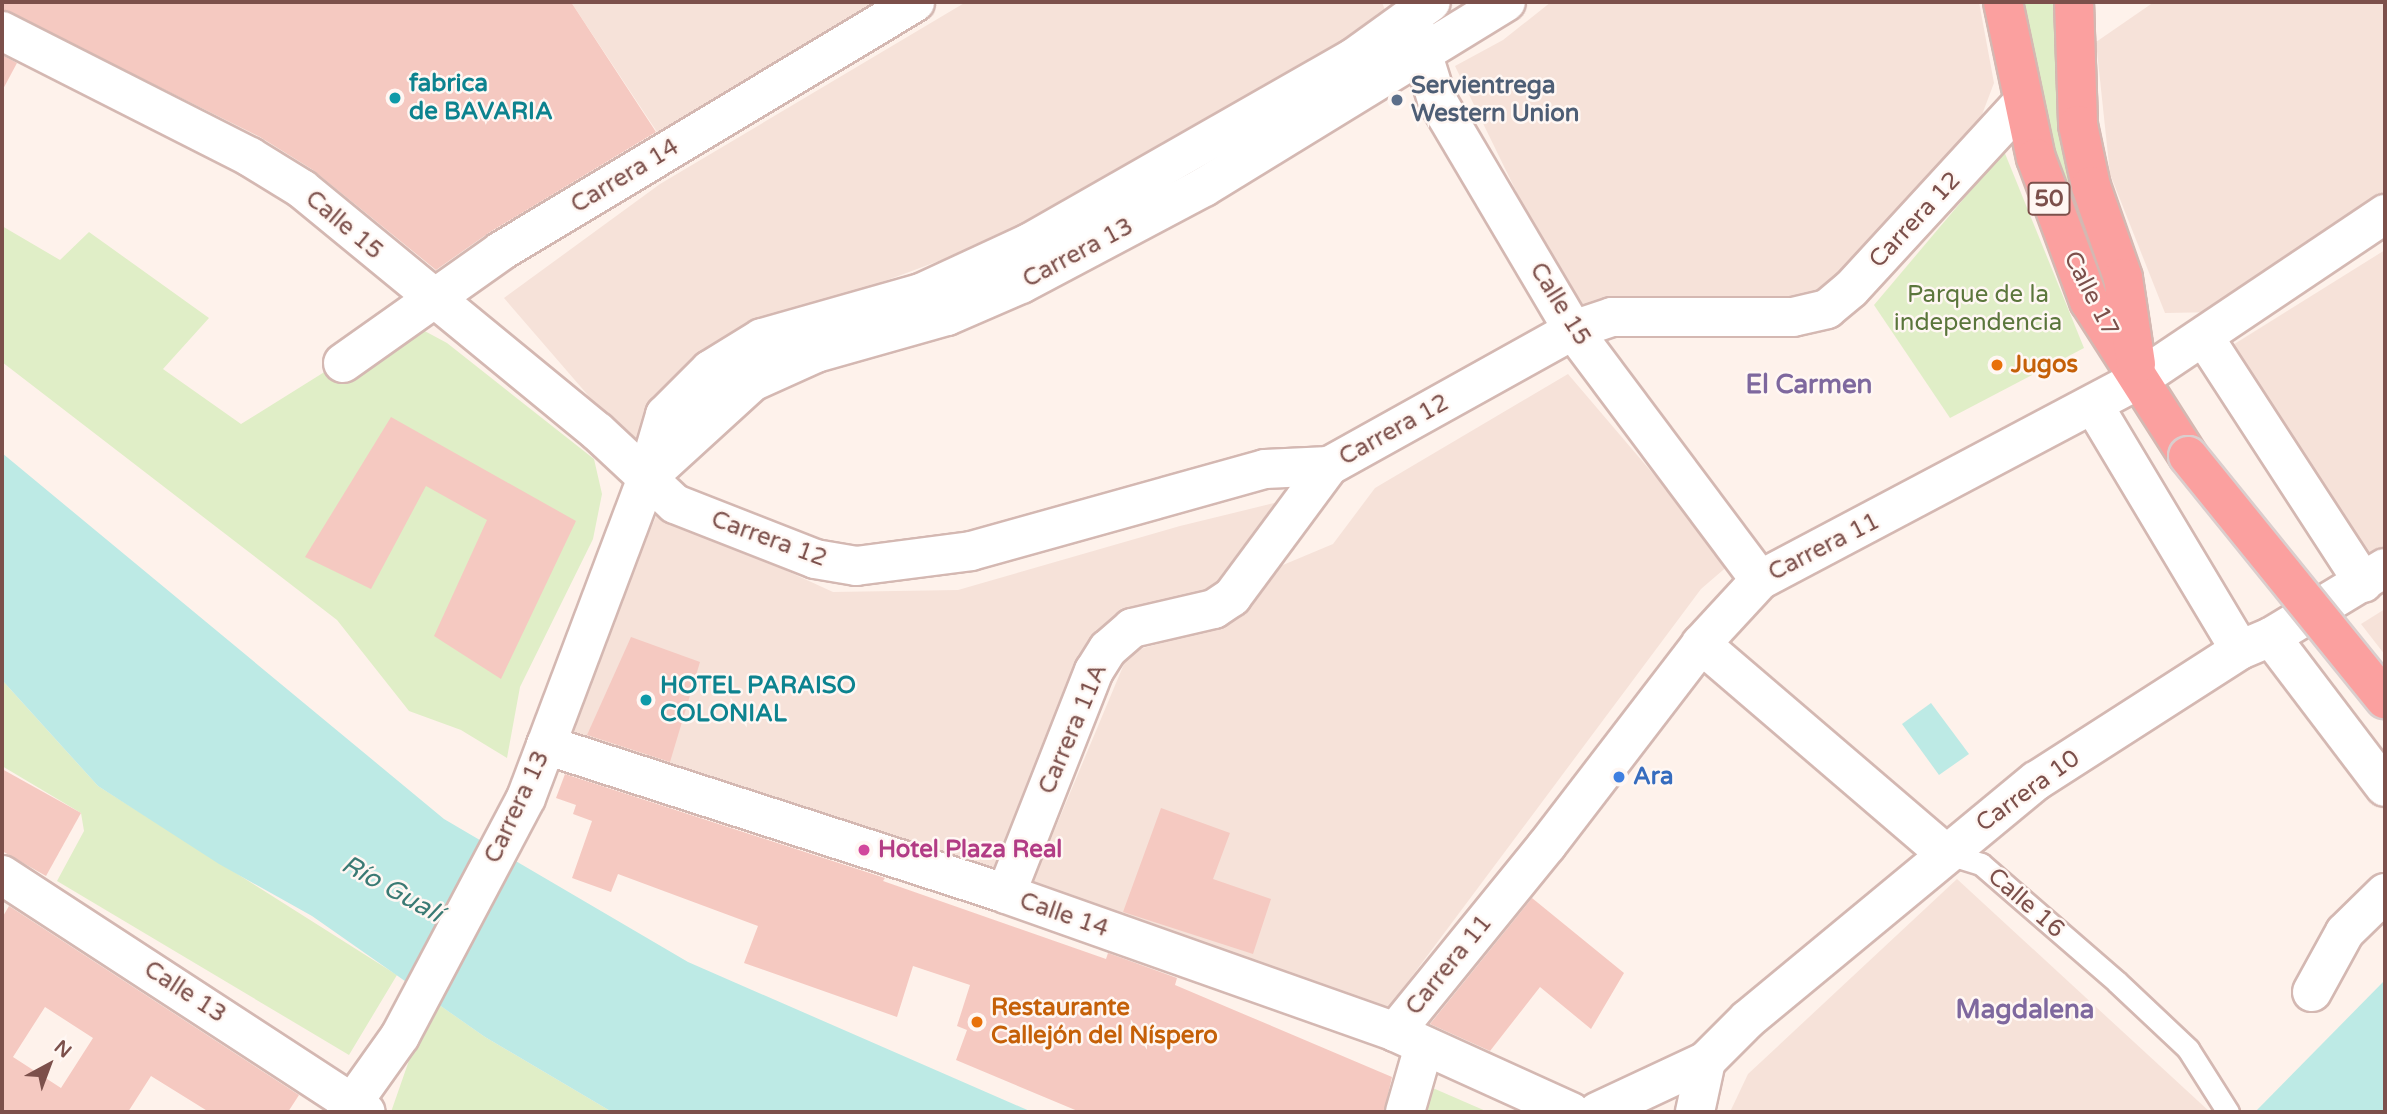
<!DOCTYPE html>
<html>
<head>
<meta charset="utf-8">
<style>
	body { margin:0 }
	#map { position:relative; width:2387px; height:1114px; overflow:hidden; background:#fef2eb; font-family:"Varela Round",sans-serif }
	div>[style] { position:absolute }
	.residential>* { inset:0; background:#f6e2d9 }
	.green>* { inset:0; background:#e0eec7 }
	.water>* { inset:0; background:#bdeae5 }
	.building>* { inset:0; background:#f5c9c1 }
	.roads { filter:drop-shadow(2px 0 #d4b8b2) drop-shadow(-2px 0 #d4b8b2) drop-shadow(0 2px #d4b8b2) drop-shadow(0 -2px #d4b8b2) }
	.lane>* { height:21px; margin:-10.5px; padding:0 10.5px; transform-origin:10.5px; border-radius:10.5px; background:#fff }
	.street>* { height:38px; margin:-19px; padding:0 19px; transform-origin:19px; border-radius:19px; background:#fff }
	.secondary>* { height:38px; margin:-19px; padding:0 19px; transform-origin:19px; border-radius:19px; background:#fff }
	.highway>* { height:38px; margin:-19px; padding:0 19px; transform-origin:19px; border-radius:19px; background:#fba09f }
	.bridges { filter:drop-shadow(2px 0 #dacecd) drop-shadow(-2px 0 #dacecd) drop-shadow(0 2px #dacecd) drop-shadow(0 -2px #dacecd) }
	.highway-bridge>* { height:38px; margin:-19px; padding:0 19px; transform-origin:19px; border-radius:19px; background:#fba09f }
	.dots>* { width:19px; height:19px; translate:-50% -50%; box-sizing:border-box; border:4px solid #fff7f3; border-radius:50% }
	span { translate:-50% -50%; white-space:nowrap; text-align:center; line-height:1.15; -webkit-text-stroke:5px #fff7f3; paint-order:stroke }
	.shield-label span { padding:2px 5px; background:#fff7f3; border:2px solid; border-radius:5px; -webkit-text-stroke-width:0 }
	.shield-label { font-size:23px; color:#7c504b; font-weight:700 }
	.culture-label { font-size:24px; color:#0d838f; font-weight:700 }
	.left { translate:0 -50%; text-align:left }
	.service-label { font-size:24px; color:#4e5e75; font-weight:700 }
	.street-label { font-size:24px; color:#7c504b }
	.park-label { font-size:24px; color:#5b763c }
	.food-label { font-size:24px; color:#c56008; font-weight:700 }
	.shop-label { font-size:24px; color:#366cbe; font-weight:700 }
	.hotel-label { font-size:24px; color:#b23c85; font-weight:700 }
	.neighbourhood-label { font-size:26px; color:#7e689e; font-weight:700 }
	.water-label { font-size:26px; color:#3a7a74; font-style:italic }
	.frame { position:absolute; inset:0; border:4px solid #7c504b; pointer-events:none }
	.north { position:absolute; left:14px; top:1030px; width:70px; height:70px; -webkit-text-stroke:5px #fff7f3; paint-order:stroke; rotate:41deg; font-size:19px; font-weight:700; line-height:28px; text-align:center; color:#7c504b }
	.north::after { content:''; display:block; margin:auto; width:24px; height:32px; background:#7c504b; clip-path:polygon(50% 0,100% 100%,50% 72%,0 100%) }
</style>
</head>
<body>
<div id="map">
	<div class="residential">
		<i style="clip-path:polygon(571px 2px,895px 2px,661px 138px)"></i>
		<i style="clip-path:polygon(966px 2px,1382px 2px,1387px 16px,1014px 233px,796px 314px,668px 397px,631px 445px,504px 298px,660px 184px)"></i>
		<i style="clip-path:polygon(1551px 2px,1979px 2px,1994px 83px,1980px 120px,1948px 162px,1820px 299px,1579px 320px,1455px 66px,1503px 40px)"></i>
		<i style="clip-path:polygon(2154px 2px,2385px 2px,2385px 208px,2220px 312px,2165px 313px,2110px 174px,2096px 42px)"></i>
		<i style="clip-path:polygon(2385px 250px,2385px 563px,2375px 569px,2228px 348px)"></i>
		<i style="clip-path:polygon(1568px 374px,1730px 564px,1701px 589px,1389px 1007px,1029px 891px,1129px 652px,1223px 626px,1271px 570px,1333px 544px,1375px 488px)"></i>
		<i style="clip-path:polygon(1303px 496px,1227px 582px,1100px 634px,1001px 883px,560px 741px,658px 512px,833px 592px,958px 590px,1180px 526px)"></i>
		<i style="clip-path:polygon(2385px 609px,2385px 655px,2361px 624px)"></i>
		<i style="clip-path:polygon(1957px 879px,2210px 1112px,1730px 1112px,1748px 1074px)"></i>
	</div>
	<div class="green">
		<i style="clip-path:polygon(2020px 2px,2059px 2px,2110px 306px,2071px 223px)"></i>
		<i style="clip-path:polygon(2004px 151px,2084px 348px,1950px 418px,1874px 305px)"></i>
		<i style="clip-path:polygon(2px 226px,60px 260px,89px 232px,209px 318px,163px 369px,241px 424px,406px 321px,447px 343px,594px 459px,602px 494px,593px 539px,520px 687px,507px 758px,461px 730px,409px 711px,337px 620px,2px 362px)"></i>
		<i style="clip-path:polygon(2px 680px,98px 786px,397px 975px,349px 1055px,57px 881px,84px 831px,81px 813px,2px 766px)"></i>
		<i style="clip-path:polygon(438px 1004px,485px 1037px,612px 1112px,391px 1112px,421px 1026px)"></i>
		<i style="clip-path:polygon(1419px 1082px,1488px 1112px,1410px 1112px)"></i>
	</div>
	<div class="water">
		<i style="clip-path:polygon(2px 453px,444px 819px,688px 962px,1032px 1112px,612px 1112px,485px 1037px,312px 916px,219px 864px,98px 786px,2px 680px)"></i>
		<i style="clip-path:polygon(1931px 703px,1969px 754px,1939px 775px,1902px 724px)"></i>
		<i style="clip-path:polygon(2385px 980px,2385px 1112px,2255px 1112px)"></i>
	</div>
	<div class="building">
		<i style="clip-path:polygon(2px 2px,571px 2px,656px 132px,490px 232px,436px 270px,313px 170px,260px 137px,2px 9px)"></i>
		<i style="clip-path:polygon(2px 55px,17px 63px,2px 91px)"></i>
		<i style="clip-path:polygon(391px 417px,576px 521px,501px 679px,434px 636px,487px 520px,426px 486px,371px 589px,305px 557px)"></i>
		<i style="clip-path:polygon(631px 637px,700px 662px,670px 762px,587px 735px)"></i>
		<i style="clip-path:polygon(2px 769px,81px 813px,46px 876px,2px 851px)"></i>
		<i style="clip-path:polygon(565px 774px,885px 878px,883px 881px,1106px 959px,1108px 953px,1177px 978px,1175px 985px,1392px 1077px,1384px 1112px,1080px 1112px,956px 1060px,967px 1030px,957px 1026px,970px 985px,913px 966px,897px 1017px,744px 963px,758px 926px,618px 874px,611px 892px,572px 878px,592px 821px,573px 814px,576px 805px,556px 798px)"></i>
		<i style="clip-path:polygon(1161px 808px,1230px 833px,1213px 879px,1271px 899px,1253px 954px,1123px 912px)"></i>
		<i style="clip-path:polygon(1532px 898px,1624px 973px,1591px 1029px,1540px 987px,1490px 1051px,1430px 1024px)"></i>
		<i style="clip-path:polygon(evenodd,9px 906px,299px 1095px,288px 1112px,209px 1112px,151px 1076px,128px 1112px,2px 1112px,2px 918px,9px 906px,45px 1007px,93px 1038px,61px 1088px,13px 1057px,45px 1007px)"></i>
	</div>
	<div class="roads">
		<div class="lane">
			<i style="left:1945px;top:853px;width:38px;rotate:17deg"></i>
			<i style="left:1981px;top:864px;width:180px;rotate:40.9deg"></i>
			<i style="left:2117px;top:982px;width:98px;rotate:43.3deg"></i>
			<i style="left:2188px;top:1049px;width:75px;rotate:57.6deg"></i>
		</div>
		<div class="street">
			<i style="left:1413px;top:23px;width:81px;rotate:72.7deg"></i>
			<i style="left:1437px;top:100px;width:267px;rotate:59.4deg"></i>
			<i style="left:1573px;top:330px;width:312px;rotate:53.2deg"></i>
			<i style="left:2px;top:31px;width:278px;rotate:26.9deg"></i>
			<i style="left:250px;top:157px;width:61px;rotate:31.6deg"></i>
			<i style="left:302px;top:189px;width:383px;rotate:39.4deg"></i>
			<i style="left:598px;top:432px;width:105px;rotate:43.1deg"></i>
			<i style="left:675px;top:504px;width:150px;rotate:21.4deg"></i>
			<i style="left:815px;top:559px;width:42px;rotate:9.7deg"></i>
			<i style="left:856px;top:566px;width:116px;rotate:-7.4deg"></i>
			<i style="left:971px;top:551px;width:305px;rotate:-15.6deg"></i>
			<i style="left:1265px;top:469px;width:64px;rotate:-2.7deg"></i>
			<i style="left:1329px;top:466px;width:279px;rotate:-29.1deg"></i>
			<i style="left:1573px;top:330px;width:41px;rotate:-18.4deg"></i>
			<i style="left:1612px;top:317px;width:181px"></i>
			<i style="left:1793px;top:317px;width:35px;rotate:-13deg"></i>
			<i style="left:1827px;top:309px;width:31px;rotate:-40deg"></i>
			<i style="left:1851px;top:289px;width:254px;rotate:-47.4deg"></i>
			<i style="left:2204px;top:337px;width:293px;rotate:57deg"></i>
			<i style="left:343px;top:363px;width:194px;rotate:-35.3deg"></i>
			<i style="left:501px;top:251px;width:483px;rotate:-31deg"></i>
			<i style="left:2094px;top:406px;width:284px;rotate:59.1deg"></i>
			<i style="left:2271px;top:637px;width:188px;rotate:52.8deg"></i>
			<i style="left:1701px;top:644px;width:321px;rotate:40.6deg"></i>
			<i style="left:546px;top:745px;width:484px;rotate:17.9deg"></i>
			<i style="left:1006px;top:894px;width:413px;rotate:19.5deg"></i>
			<i style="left:1395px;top:1032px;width:193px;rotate:24.4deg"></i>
			<i style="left:2px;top:875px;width:434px;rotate:33.1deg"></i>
			<i style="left:1006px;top:894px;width:240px;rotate:-68.5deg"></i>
			<i style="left:1094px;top:671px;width:26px;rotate:-58deg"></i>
			<i style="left:1108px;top:649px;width:32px;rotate:-41deg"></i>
			<i style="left:1132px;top:628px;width:84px;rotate:-13deg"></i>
			<i style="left:1214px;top:609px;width:22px;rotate:-34deg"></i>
			<i style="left:1232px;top:597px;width:163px;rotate:-53.5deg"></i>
			<i style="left:2312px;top:992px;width:68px;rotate:-61.2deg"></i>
			<i style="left:2345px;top:932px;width:56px;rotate:-44.3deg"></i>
			<i style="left:1395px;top:1032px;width:241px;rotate:-50.9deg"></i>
			<i style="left:1547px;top:845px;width:253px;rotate:-52.5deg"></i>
			<i style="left:1701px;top:644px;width:87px;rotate:-47.3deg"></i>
			<i style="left:1760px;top:580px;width:428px;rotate:-27.9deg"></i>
			<i style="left:1405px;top:1112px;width:69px;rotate:-73.9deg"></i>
			<i style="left:1597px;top:1112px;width:120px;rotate:-25.1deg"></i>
			<i style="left:1706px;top:1061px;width:59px;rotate:-45deg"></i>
			<i style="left:1748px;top:1019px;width:374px;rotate:-39.6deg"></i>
			<i style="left:2036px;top:781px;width:242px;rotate:-32.7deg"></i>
			<i style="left:2240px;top:650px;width:34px;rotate:-23deg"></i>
			<i style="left:2271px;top:637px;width:133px;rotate:-31.2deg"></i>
			<i style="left:1695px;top:1112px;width:52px;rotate:-77.8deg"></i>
		</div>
		<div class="secondary">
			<i style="left:2138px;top:380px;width:298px;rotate:-33.9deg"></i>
			<i style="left:647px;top:478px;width:142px;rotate:-42.4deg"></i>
			<i style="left:752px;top:382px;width:70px;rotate:-24.4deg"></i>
			<i style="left:816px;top:353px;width:136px;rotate:-15.8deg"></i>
			<i style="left:947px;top:316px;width:81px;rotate:-23.4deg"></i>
			<i style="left:1021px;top:284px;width:207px;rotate:-27.9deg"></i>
			<i style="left:1204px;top:187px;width:354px;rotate:-31.5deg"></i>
			<i style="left:346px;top:1112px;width:93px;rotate:-54.6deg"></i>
			<i style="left:400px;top:1036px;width:269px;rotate:-62.1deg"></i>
			<i style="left:526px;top:798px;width:340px;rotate:-69.3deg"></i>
			<i style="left:646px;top:480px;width:68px;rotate:-73.7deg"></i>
			<i style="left:665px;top:415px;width:64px;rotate:-45deg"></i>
			<i style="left:710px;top:370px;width:61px;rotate:-31.6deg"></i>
			<i style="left:762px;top:338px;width:165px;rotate:-15.8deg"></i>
			<i style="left:921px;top:293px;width:119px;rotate:-24.8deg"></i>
			<i style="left:1029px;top:243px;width:372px;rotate:-29.7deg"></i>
			<i style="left:1352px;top:59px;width:97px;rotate:-35.8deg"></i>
		</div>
		<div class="highway">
			<i style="left:2003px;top:2px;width:159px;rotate:78.1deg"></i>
			<i style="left:2036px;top:158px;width:153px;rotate:69.7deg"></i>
			<i style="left:2089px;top:301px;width:184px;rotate:57.4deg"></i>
			<i style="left:2074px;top:2px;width:123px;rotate:88.1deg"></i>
			<i style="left:2078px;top:125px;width:62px;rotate:78deg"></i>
			<i style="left:2091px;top:186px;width:97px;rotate:70.8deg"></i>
			<i style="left:2123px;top:278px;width:87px;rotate:81.4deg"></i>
		</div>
	</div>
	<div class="bridges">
		<div class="highway-bridge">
			<i style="left:2188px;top:456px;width:313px;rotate:51deg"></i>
		</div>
	</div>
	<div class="dots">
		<i style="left:395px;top:98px;background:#0f9aa8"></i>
		<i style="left:1397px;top:100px;background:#5c6f8a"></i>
		<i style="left:1997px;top:365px;background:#e8710a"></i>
		<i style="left:646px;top:700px;background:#0f9aa8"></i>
		<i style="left:1619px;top:777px;background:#3f7fe0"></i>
		<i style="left:864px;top:850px;background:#d1479c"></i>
		<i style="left:977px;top:1022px;background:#e8710a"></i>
	</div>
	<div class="shield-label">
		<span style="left:2049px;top:199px">50</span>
	</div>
	<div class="culture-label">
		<span class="left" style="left:409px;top:98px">fabrica<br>de BAVARIA</span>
		<span class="left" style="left:660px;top:700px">HOTEL PARAISO<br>COLONIAL</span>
	</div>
	<div class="service-label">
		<span class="left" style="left:1411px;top:100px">Servientrega<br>Western Union</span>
	</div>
	<div class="street-label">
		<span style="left:625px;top:176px;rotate:-31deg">Carrera 14</span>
		<span style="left:1915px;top:220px;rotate:-47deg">Carrera 12</span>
		<span style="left:344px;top:225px;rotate:40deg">Calle 15</span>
		<span style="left:1078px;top:253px;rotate:-28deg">Carrera 13</span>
		<span style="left:2091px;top:294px;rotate:63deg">Calle 17</span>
		<span style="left:1560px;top:304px;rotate:58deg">Calle 15</span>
		<span style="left:1394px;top:430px;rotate:-29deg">Carrera 12</span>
		<span style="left:769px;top:539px;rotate:20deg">Carrera 12</span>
		<span style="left:1824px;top:547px;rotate:-27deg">Carrera 11</span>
		<span style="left:1073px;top:729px;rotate:-67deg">Carrera 11A</span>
		<span style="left:2028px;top:791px;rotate:-36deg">Carrera 10</span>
		<span style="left:517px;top:807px;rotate:-65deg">Carrera 13</span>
		<span style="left:2026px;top:903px;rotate:41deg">Calle 16</span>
		<span style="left:1064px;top:915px;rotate:19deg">Calle 14</span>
		<span style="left:1449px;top:965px;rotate:-51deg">Carrera 11</span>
		<span style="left:185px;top:992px;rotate:33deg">Calle 13</span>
	</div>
	<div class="park-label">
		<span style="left:1978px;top:309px">Parque de la<br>independencia</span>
	</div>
	<div class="food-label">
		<span class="left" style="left:2011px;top:365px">Jugos</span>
		<span class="left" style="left:991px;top:1022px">Restaurante<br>Callejón del Níspero</span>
	</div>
	<div class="shop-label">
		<span class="left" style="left:1633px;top:777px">Ara</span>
	</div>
	<div class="hotel-label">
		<span class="left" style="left:878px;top:850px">Hotel Plaza Real</span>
	</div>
	<div class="neighbourhood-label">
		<span style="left:1809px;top:385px">El Carmen</span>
		<span style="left:2025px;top:1010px">Magdalena</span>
	</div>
	<div class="water-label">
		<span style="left:392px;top:889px;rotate:29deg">Río Gualí</span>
	</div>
	<div class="frame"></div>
	<div class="north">N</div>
</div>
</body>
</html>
